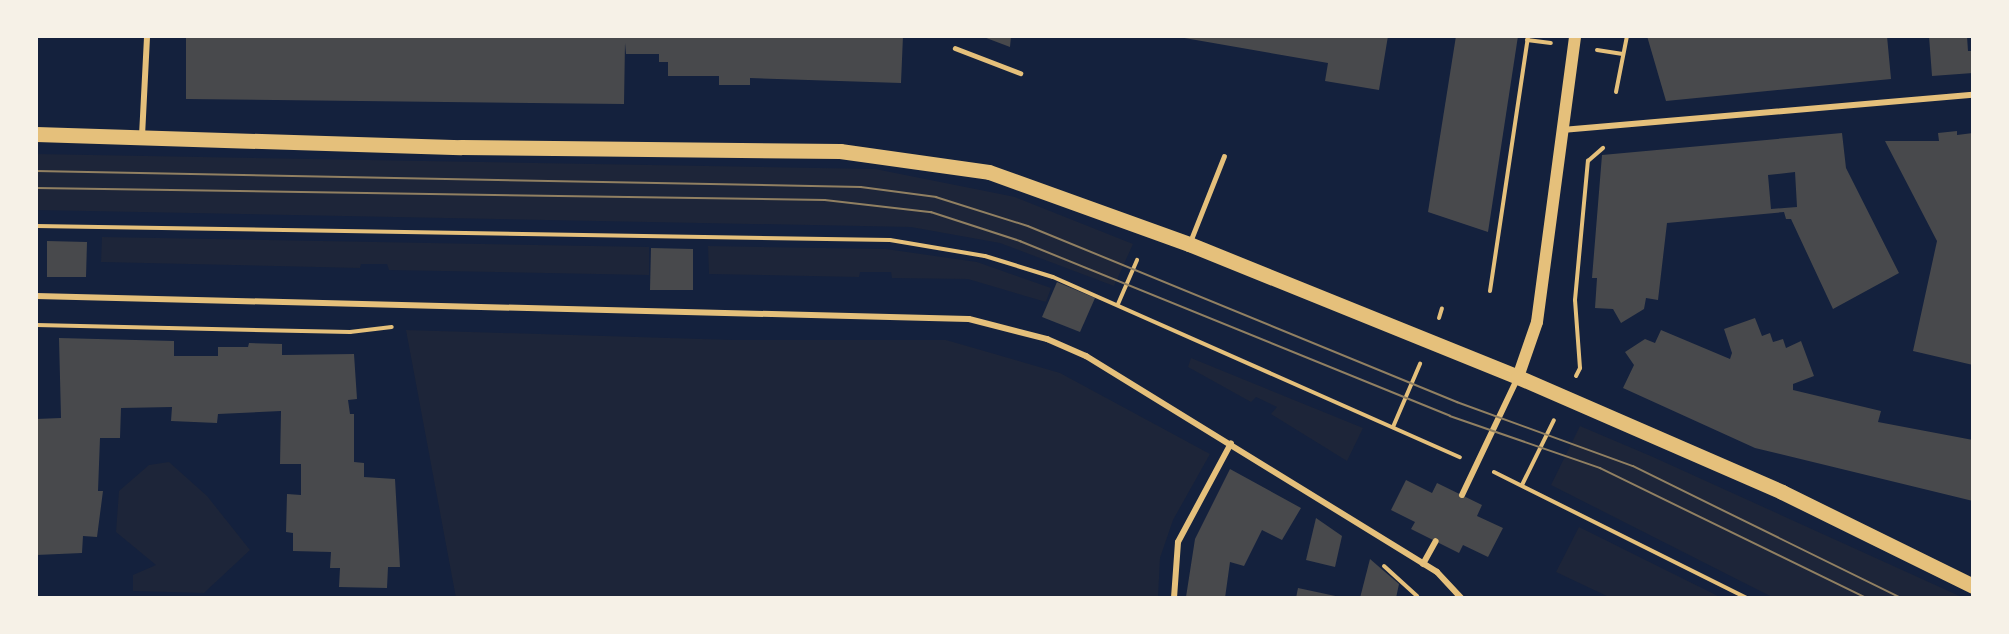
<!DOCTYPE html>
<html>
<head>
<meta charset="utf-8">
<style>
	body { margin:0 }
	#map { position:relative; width:2009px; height:634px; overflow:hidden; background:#14213d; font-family:"Times New Roman",serif }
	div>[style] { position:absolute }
	.green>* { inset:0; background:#1d2539 }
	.building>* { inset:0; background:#48494c }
	.path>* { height:4px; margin:-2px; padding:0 2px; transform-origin:2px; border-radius:2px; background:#e5c07b }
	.service>* { height:4.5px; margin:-2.25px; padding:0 2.25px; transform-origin:2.25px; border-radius:2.25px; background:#e5c07b }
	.minor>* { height:6px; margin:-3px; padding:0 3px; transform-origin:3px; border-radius:3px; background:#e5c07b }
	.secondary>* { height:12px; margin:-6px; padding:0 6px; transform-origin:6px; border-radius:6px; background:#e5c07b }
	.primary>* { height:15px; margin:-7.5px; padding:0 7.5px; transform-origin:7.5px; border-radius:7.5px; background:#e5c07b }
	.tram>* { height:1.5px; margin:-0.75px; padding:0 0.75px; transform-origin:0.75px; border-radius:0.75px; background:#918062 }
	span { translate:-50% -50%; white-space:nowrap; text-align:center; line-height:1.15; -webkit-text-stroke:6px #f6f1e7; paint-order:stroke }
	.frame { position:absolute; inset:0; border:38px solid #f6f1e7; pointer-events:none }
</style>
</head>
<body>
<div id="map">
	<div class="green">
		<i style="clip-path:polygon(36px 154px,875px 169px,1015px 197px,1133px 244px,1114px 286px,1000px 243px,911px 227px,36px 210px)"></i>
		<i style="clip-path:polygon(102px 237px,649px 247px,649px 275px,389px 270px,387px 264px,361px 264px,360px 268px,101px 262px)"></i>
		<i style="clip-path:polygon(708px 246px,886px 249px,977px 262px,1051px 288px,1046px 302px,968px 279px,892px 278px,891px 272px,860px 272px,859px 277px,709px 274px)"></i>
		<i style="clip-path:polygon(406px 330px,733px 340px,946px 340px,1060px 373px,1210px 454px,1173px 520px,1160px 558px,1158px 598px,456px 598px)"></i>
		<i style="clip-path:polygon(1191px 358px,1363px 428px,1347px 461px,1271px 414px,1277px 407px,1256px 397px,1251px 402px,1188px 367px)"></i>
		<i style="clip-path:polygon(1580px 426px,1653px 457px,1964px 598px,1774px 598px,1551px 485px)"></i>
		<i style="clip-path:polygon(169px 462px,207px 496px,250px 550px,204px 593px,133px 591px,133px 575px,156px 565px,116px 532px,119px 491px,149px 465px)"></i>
		<i style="clip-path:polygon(1579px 527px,1722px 598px,1611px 598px,1556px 572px)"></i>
	</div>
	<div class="building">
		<i style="clip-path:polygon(186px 36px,903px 36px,901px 83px,750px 78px,750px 85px,719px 85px,719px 76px,668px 76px,668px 62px,659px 62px,659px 54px,626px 54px,625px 43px,624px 104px,186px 99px)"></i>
		<i style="clip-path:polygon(981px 36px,1011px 36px,1010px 47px)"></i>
		<i style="clip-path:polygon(1173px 36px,1388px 36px,1379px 90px,1325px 81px,1328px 63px)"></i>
		<i style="clip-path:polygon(1456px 36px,1518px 36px,1488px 232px,1428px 212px)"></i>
		<i style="clip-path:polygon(1647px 36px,1887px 36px,1891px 79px,1666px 101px)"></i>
		<i style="clip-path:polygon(1929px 36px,1967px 36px,1968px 51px,1973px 51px,1973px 73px,1932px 76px)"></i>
		<i style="clip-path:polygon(1957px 131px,1957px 135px,1973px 133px,1973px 365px,1913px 351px,1937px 241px,1885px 141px,1939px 141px,1938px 133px)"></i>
		<i style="clip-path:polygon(evenodd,1842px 133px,1846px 168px,1899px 273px,1833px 309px,1791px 219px,1786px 219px,1784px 212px,1667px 223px,1658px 300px,1646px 298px,1644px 309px,1621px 323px,1613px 309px,1595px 308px,1597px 278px,1592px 278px,1602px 155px,1842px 133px,1795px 172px,1797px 207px,1771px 209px,1768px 175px,1795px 172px)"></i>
		<i style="clip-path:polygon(47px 241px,87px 242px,86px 277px,47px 277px)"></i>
		<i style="clip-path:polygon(651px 248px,693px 249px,693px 290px,650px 290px)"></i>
		<i style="clip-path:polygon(1057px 282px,1095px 298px,1080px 332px,1042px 317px)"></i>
		<i style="clip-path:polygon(1755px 318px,1762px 336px,1770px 333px,1773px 342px,1783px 339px,1786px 348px,1801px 341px,1814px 376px,1793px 384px,1793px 390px,1881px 411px,1878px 422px,1973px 440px,1973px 501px,1755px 448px,1623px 388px,1634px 365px,1625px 352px,1645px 339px,1655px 343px,1661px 330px,1730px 359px,1732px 353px,1724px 329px)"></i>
		<i style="clip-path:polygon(59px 338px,174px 341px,174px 356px,218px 356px,218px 347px,248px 347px,249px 343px,282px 344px,282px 355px,354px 354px,357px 399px,348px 400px,350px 414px,354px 414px,354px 462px,364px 463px,364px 477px,395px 479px,400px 567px,388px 567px,387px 588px,339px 587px,340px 568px,330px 568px,331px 552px,293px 551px,293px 533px,286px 532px,287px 494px,301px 495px,301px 464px,280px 464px,281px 411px,218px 414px,217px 423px,171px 421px,172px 407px,121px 408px,120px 438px,100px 438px,98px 491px,103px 491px,97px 537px,83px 536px,82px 553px,36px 555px,36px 419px,61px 418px)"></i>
		<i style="clip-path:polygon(1230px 469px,1301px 508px,1282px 540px,1262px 530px,1244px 566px,1230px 562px,1225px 598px,1186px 597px,1195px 539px)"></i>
		<i style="clip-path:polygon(1406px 480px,1432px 493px,1437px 483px,1482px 505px,1477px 516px,1503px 528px,1488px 557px,1463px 545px,1459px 553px,1411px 529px,1415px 522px,1391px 510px)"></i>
		<i style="clip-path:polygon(1316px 518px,1342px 536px,1335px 567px,1306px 560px)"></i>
		<i style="clip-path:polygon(1370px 559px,1399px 584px,1396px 598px,1360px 598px)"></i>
		<i style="clip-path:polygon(1298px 588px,1340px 597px,1340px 598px,1296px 598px)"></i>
	</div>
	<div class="path">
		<i style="left:1527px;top:40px;width:24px;rotate:7deg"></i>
		<i style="left:1597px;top:50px;width:26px;rotate:9deg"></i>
		<i style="left:1616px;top:92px;width:57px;rotate:-78.9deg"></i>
		<i style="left:36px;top:226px;width:854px;rotate:0.94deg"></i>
		<i style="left:890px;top:240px;width:96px;rotate:9.6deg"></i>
		<i style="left:985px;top:256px;width:71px;rotate:17.2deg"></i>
		<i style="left:1053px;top:277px;width:445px;rotate:23.9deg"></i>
		<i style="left:1490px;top:291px;width:258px;rotate:-81.5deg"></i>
		<i style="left:1118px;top:304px;width:48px;rotate:-66.6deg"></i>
		<i style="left:1439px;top:318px;width:10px;rotate:-73deg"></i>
		<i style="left:36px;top:325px;width:314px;rotate:1.3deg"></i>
		<i style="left:350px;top:332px;width:42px;rotate:-6.8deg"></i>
		<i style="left:1576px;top:376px;width:9px;rotate:-63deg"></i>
		<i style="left:1580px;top:368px;width:68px;rotate:-94.2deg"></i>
		<i style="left:1575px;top:300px;width:140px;rotate:-84.7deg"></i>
		<i style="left:1588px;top:161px;width:20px;rotate:-41deg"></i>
		<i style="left:1393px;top:427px;width:69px;rotate:-66.8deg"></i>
		<i style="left:1494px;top:472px;width:283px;rotate:26.5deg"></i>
		<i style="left:1522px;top:485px;width:72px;rotate:-63.8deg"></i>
		<i style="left:1384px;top:566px;width:45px;rotate:42.3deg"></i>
	</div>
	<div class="service">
		<i style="left:955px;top:48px;width:70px;rotate:21deg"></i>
		<i style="left:1190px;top:242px;width:92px;rotate:-68.4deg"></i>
	</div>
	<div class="minor">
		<i style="left:1562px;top:130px;width:412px;rotate:-4.9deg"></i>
		<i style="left:142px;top:136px;width:100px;rotate:-87.1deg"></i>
		<i style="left:36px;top:296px;width:933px;rotate:1.41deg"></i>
		<i style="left:969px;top:319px;width:81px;rotate:14.4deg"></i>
		<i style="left:1047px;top:339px;width:43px;rotate:23.6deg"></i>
		<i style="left:1086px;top:356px;width:412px;rotate:31.6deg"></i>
		<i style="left:1437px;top:572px;width:35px;rotate:47deg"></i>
		<i style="left:1462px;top:495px;width:131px;rotate:-64.6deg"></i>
		<i style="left:1423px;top:564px;width:26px;rotate:-61deg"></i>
		<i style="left:1174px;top:598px;width:56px;rotate:-85.9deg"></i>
		<i style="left:1178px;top:542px;width:112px;rotate:-61.8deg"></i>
	</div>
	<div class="secondary">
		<i style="left:1518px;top:377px;width:58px;rotate:-70.9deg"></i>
		<i style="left:1537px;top:322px;width:289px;rotate:-82.4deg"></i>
	</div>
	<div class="primary">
		<i style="left:36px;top:134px;width:425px;rotate:1.8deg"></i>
		<i style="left:461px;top:147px;width:379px;rotate:0.6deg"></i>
		<i style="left:840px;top:151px;width:150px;rotate:8deg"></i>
		<i style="left:989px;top:172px;width:213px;rotate:19.8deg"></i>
		<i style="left:1189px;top:244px;width:355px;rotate:22deg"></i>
		<i style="left:1518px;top:377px;width:288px;rotate:23.5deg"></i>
		<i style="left:1782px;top:492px;width:213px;rotate:26.2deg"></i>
	</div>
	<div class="tram">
		<i style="left:36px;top:171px;width:825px;rotate:1.11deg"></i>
		<i style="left:861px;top:187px;width:76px;rotate:7.6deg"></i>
		<i style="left:936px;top:197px;width:96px;rotate:17.5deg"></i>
		<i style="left:1028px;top:226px;width:464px;rotate:22.3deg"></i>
		<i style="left:1457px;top:402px;width:187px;rotate:20deg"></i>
		<i style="left:1633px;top:466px;width:299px;rotate:26.2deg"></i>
		<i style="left:36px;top:188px;width:789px;rotate:0.87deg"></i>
		<i style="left:825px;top:200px;width:107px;rotate:6.5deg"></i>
		<i style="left:931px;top:212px;width:94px;rotate:18deg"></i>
		<i style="left:1020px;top:241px;width:464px;rotate:22.1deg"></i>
		<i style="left:1450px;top:416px;width:159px;rotate:19.1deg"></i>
		<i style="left:1600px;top:468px;width:296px;rotate:26deg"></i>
	</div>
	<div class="frame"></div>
</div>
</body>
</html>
